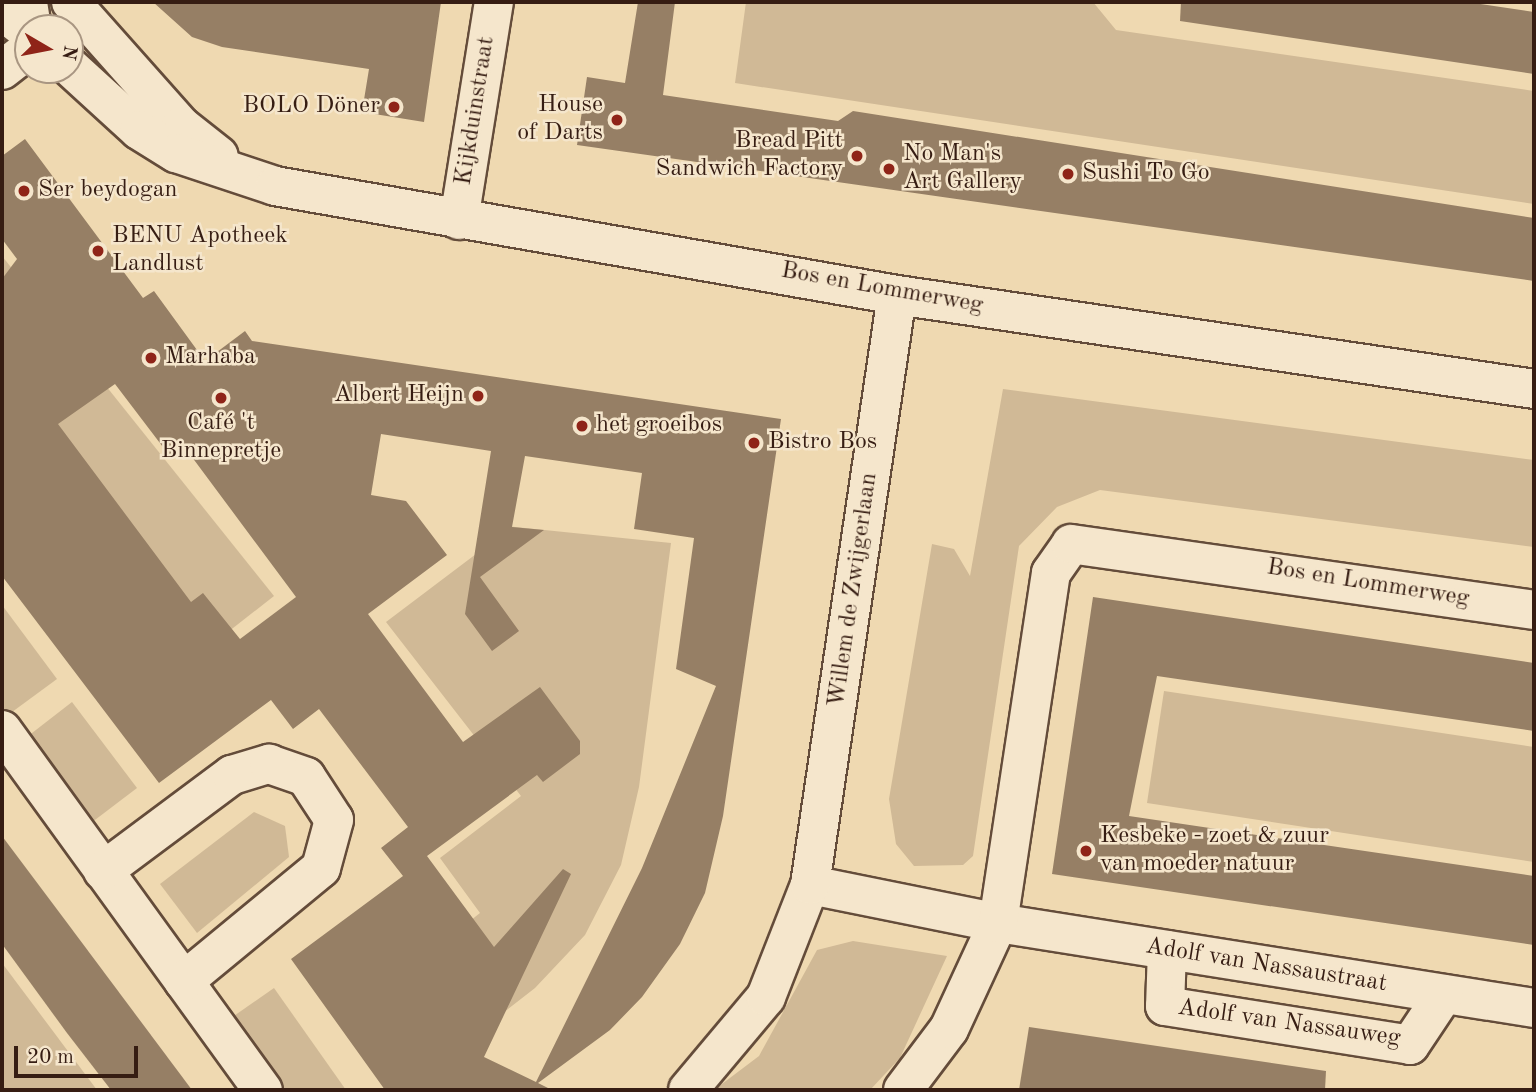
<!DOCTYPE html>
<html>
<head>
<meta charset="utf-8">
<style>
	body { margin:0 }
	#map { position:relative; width:1536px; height:1092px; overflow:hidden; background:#efd9b1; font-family:"Old Standard TT",serif }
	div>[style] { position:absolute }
	.green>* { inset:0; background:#d0b996 }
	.building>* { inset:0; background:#967f65 }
	.roads { filter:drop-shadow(2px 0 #644c3a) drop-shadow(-2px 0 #644c3a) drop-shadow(0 2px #644c3a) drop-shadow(0 -2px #644c3a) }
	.lane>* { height:24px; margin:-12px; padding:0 12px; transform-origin:12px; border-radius:12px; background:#f5e6cc }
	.street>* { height:38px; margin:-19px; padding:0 19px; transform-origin:19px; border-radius:19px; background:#f5e6cc }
	.secondary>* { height:38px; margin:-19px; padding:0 19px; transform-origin:19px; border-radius:19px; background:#f5e6cc }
	.dots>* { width:19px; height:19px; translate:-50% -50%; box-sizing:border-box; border:4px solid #f5e6cc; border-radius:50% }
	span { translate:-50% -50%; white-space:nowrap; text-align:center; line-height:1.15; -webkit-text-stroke:5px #f5e6cc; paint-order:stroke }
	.poi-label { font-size:24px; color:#361d13 }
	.right { translate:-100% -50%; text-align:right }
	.left { translate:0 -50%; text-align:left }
	.street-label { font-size:24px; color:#361d13 }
	.frame { position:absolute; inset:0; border:4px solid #361d13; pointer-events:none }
	.north { position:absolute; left:14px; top:14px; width:70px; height:70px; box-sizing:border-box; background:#f5e6cc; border:2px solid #a99682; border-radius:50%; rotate:100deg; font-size:19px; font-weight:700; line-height:28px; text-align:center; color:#361d13 }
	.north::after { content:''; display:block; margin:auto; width:24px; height:32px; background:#8f2418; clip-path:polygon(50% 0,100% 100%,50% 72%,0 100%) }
	.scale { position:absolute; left:14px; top:1046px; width:124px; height:32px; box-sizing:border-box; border:4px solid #361d13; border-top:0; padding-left:9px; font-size:21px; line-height:24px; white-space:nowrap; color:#361d13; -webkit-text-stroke:5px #f5e6cc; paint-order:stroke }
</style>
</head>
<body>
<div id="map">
	<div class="green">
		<i style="clip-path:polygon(746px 2px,1093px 2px,1116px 30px,1534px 91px,1534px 204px,735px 83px)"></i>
		<i style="clip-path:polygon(2px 256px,274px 596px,177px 672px,2px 441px)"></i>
		<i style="clip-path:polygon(1003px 389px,1534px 460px,1534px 547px,1100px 490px,1057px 507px,1019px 546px,973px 856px,963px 865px,914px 866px,896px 844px,889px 799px,932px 544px,954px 549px,970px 576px)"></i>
		<i style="clip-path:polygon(486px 524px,671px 543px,639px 787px,621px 865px,585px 935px,535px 988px,455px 1050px,399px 977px,480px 913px,440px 858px,521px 796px,386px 622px,480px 551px)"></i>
		<i style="clip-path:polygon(2px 605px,57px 679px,8px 715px,2px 707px)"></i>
		<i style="clip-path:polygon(1164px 691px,1534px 747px,1534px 862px,1147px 803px)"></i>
		<i style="clip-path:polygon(72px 702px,137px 788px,87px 826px,23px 740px)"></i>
		<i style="clip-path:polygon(254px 812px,285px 826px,289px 857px,197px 933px,160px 884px)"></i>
		<i style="clip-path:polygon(853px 941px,947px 956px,900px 1058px,870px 1090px,714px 1090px,759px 1056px,817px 950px)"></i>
		<i style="clip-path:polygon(2px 963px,97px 1090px,2px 1090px)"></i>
		<i style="clip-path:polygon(274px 988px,346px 1090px,282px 1090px,231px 1018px)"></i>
	</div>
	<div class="building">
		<i style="clip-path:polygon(153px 2px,441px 2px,424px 122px,362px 112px,369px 69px,222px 47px,192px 37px)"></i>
		<i style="clip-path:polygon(638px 2px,675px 2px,663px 95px,838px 121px,853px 111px,1534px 218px,1534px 281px,577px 145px,587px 77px,625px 83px)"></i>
		<i style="clip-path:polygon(1181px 2px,1467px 2px,1534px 12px,1534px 74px,1180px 21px)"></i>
		<i style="clip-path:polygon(evenodd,25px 139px,143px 298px,154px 291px,205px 361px,245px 331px,252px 341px,781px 419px,723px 816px,705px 893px,680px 944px,642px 997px,610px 1030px,538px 1083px,552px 1090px,385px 1090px,291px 959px,403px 876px,381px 848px,408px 827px,319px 709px,293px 729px,271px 700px,159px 783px,2px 576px,2px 279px,17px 259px,2px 239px,2px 156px,25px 139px,115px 384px,169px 455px,183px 445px,296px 597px,240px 639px,203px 593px,191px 602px,58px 424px,115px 384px,25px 139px,381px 434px,491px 451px,465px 614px,492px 651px,519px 631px,480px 577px,544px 530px,512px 527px,525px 456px,642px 473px,634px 529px,694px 538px,676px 669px,716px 686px,642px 868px,536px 1082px,484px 1057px,571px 874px,563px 869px,494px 947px,427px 856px,537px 775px,543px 782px,580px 754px,580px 741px,540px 687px,463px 742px,368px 614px,447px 555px,406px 501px,371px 495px,381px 434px)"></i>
		<i style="clip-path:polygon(1093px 597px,1534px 663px,1534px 731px,1157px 676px,1129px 816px,1534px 876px,1534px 945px,1052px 874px)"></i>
		<i style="clip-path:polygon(2px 836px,65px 920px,192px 1090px,111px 1090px,67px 1033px,2px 944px)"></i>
		<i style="clip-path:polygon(1029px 1027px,1326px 1071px,1325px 1090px,1019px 1090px)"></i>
	</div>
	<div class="roads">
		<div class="lane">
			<i style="left:35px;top:2px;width:26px;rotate:81deg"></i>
		</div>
		<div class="street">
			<i style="left:2px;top:70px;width:33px;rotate:-38deg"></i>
			<i style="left:459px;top:220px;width:221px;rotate:-80.9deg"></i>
			<i style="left:2px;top:730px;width:445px;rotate:54.1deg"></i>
			<i style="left:103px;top:871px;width:161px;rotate:-36.7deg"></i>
			<i style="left:232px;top:775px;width:39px;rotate:-17deg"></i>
			<i style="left:269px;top:764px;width:39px;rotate:19deg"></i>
			<i style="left:306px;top:777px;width:51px;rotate:56.9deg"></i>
			<i style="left:334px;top:820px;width:50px;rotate:105.2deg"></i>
			<i style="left:321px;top:868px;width:178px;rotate:140.5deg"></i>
			<i style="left:810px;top:885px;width:192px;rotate:11.4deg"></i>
			<i style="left:998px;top:923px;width:543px;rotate:9.01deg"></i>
			<i style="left:1167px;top:950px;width:56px;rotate:92deg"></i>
			<i style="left:1165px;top:1006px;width:248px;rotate:9deg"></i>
			<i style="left:1410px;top:1045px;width:61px;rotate:-56.3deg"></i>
			<i style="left:903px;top:1090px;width:76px;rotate:-53deg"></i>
			<i style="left:949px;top:1029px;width:117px;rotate:-65.2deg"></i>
			<i style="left:998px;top:923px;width:354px;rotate:-81.4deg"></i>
			<i style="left:1051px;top:573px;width:35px;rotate:-55deg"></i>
			<i style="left:1071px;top:544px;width:468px;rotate:8.1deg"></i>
		</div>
		<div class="secondary">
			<i style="left:71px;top:2px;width:166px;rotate:48.4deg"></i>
			<i style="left:181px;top:126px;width:48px;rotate:38.3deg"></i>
			<i style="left:2px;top:11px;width:33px;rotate:38deg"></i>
			<i style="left:70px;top:67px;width:93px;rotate:42.4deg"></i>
			<i style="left:139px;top:130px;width:44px;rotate:31.9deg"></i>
			<i style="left:176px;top:153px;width:104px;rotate:18.4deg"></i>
			<i style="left:275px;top:186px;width:631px;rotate:9.94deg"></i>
			<i style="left:897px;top:295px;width:644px;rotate:8.39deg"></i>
			<i style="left:688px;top:1090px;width:121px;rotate:-50deg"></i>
			<i style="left:766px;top:997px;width:120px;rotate:-68.6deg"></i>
			<i style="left:810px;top:885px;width:596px;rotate:-81.61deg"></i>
		</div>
	</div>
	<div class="dots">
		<i style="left:394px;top:107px;background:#8f2418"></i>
		<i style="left:617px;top:120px;background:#8f2418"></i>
		<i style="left:857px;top:156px;background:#8f2418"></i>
		<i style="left:889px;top:169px;background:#8f2418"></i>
		<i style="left:1068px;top:174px;background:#8f2418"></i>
		<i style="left:24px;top:191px;background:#8f2418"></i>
		<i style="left:98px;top:251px;background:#8f2418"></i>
		<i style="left:151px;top:358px;background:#8f2418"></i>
		<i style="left:478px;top:396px;background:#8f2418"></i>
		<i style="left:221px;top:398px;background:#8f2418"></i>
		<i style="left:582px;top:426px;background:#8f2418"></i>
		<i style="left:754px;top:443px;background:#8f2418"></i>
		<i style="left:1086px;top:851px;background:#8f2418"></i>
	</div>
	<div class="poi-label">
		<span class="right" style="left:603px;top:120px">House<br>of Darts</span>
		<span class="right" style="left:380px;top:107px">BOLO Döner</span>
		<span class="right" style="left:843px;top:156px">Bread Pitt<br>Sandwich Factory</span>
		<span class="left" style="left:903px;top:169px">No Man's<br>Art Gallery</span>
		<span class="left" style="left:1082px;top:174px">Sushi To Go</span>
		<span class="left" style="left:38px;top:191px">Ser beydogan</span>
		<span class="left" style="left:112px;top:251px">BENU Apotheek<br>Landlust</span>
		<span class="left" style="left:165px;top:358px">Marhaba</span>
		<span class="right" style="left:464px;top:396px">Albert Heijn</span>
		<span style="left:221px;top:438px">Café 't<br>Binnepretje</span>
		<span class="left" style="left:596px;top:426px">het groeibos</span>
		<span class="left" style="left:768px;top:443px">Bistro Bos</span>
		<span class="left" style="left:1100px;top:851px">Kesbeke - zoet &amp; zuur<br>van moeder natuur</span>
	</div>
	<div class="street-label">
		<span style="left:476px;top:111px;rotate:-81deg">Kijkduinstraat</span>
		<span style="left:882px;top:289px;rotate:10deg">Bos en Lommerweg</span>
		<span style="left:1368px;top:584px;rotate:9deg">Bos en Lommerweg</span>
		<span style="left:854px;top:590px;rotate:-82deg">Willem de Zwijgerlaan</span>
		<span style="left:1266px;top:966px;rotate:9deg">Adolf van Nassaustraat</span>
		<span style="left:1289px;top:1024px;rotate:8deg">Adolf van Nassauweg</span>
	</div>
	<div class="frame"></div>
	<div class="north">N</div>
	<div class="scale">20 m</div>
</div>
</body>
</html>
